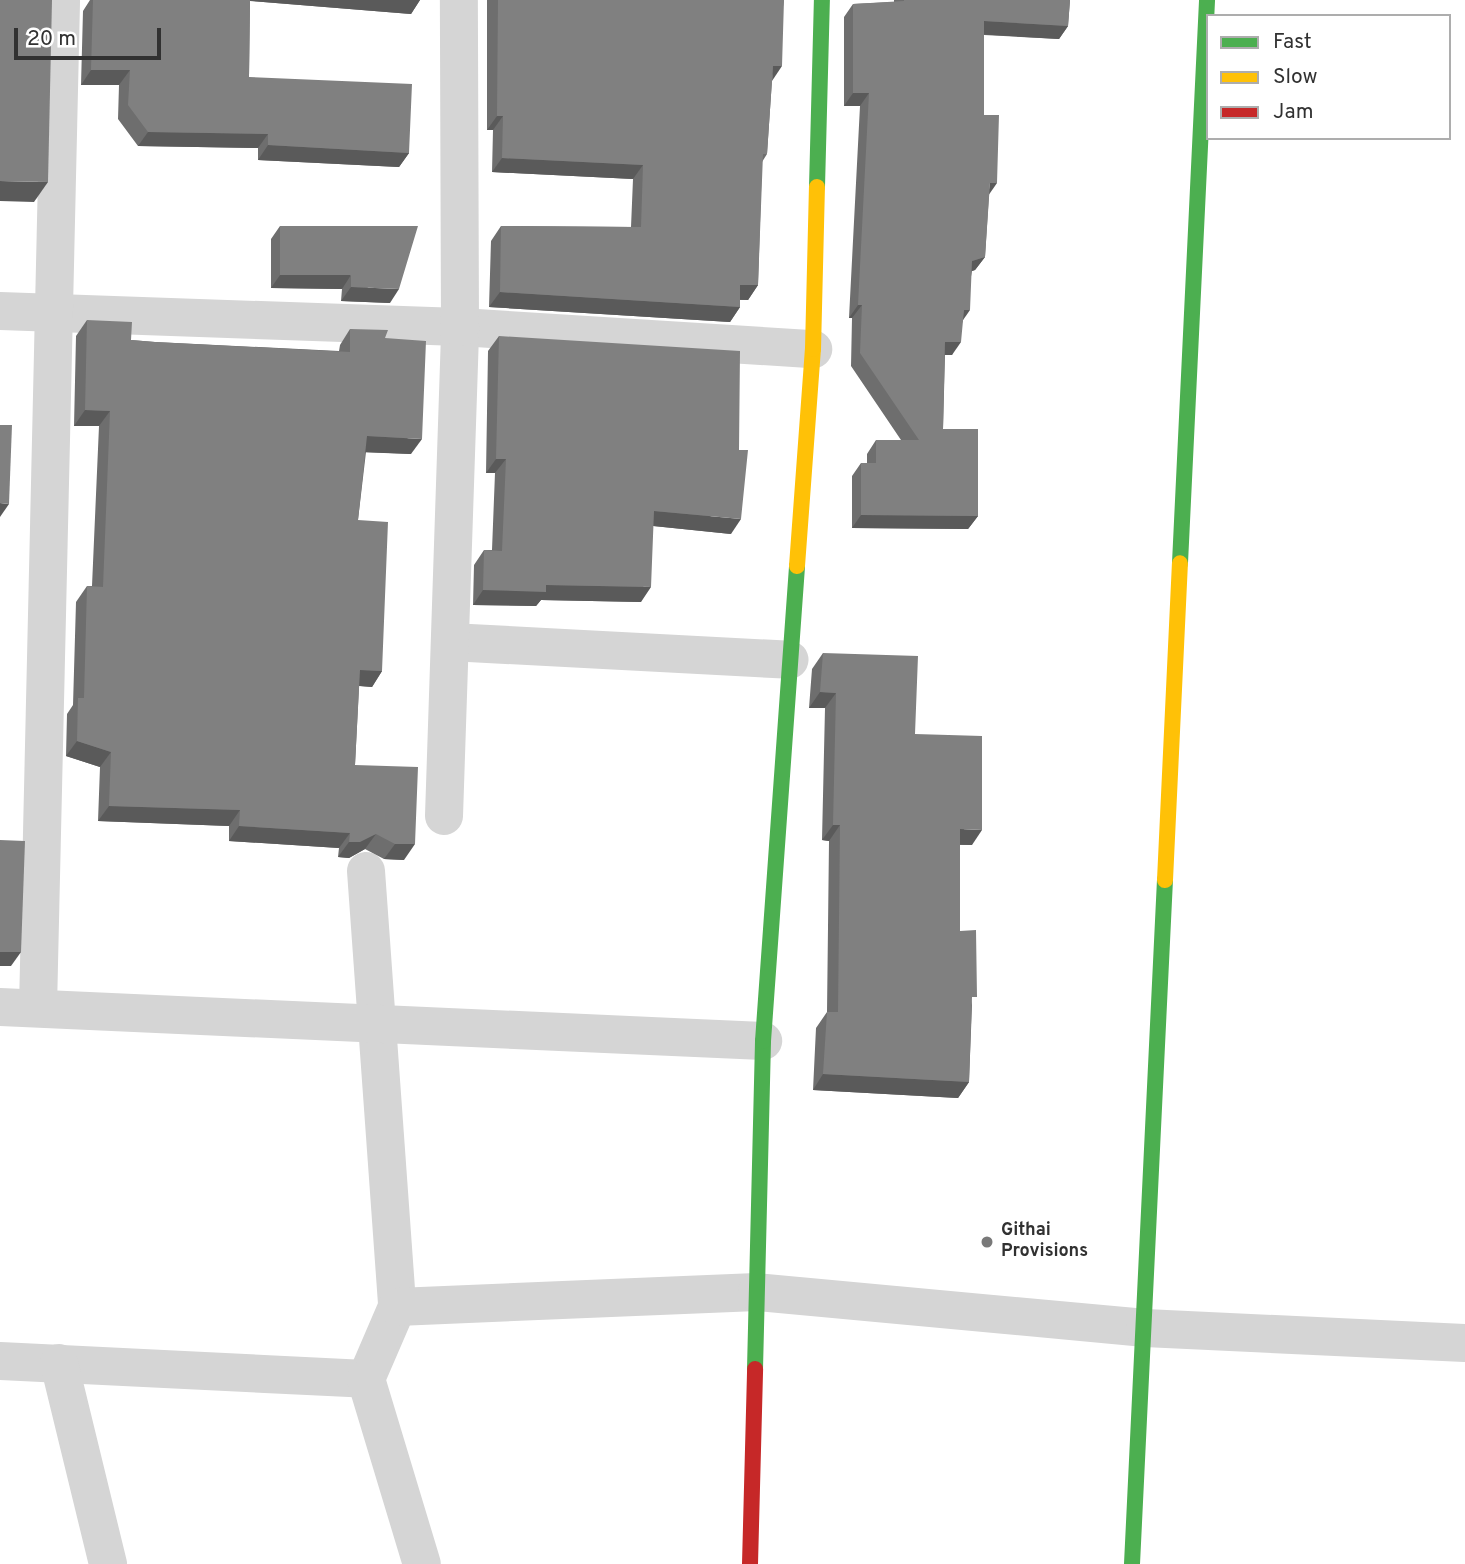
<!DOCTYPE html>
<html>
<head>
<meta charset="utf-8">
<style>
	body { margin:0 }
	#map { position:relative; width:1465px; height:1564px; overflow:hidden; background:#fff; font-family:Overpass,sans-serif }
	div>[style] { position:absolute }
	.street>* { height:38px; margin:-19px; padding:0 19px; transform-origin:19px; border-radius:19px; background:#d5d5d5 }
	.fast>* { height:16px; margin:-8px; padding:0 8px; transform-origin:8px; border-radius:8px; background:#4caf50 }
	.slow>* { height:16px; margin:-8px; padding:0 8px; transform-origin:8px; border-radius:8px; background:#ffc107 }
	.jam>* { height:16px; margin:-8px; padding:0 8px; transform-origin:8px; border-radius:8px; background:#c62828 }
	.wall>* { inset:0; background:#6e6e6e }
	.shaded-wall>* { inset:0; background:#5a5a5a }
	.building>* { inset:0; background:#808080 }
	.dots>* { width:19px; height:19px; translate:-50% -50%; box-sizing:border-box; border:4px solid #fff; border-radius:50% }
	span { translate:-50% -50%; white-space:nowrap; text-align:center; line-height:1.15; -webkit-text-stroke:7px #fff; paint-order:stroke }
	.poi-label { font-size:18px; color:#313131; font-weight:700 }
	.left { translate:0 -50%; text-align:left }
	.legend { position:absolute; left:1206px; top:14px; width:245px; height:126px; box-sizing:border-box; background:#fff; border:2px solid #adadad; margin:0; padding:9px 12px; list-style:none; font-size:21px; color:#313131 }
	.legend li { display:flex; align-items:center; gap:14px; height:35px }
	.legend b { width:35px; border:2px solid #adadad }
	.scale { position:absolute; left:14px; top:28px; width:147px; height:32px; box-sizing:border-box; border:4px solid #313131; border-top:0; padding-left:9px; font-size:21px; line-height:24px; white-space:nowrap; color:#313131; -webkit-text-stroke:5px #fff; paint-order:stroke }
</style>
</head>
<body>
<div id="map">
	<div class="street">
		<i style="left:0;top:311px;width:460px;rotate:2deg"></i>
		<i style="left:460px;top:327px;width:354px;rotate:3.6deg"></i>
		<i style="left:450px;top:642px;width:340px;rotate:3deg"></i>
		<i style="left:444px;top:816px;width:489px;rotate:-88.1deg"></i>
		<i style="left:460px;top:327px;width:327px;rotate:-90.2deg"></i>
		<i style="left:366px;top:871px;width:437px;rotate:85.9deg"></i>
		<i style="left:0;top:1007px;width:764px;rotate:2.55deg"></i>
		<i style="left:38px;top:1008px;width:1008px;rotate:-88.69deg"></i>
		<i style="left:0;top:1361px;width:366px;rotate:2.8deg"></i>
		<i style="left:366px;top:1379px;width:78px;rotate:-66.7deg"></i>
		<i style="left:397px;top:1307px;width:360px;rotate:-2.4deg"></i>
		<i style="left:757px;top:1292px;width:390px;rotate:5.3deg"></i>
		<i style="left:1145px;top:1328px;width:320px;rotate:2.7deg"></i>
		<i style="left:59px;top:1363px;width:207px;rotate:76.3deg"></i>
		<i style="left:366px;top:1379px;width:193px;rotate:73.2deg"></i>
	</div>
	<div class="fast">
		<i style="left:817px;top:187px;width:187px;rotate:-88.5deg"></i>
		<i style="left:1180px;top:563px;width:564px;rotate:-87.25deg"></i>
		<i style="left:755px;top:1369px;width:328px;rotate:-88.6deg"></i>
		<i style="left:763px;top:1041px;width:476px;rotate:-85.9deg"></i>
		<i style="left:1132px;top:1564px;width:685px;rotate:-87.24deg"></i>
	</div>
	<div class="slow">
		<i style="left:797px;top:566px;width:218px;rotate:-85.8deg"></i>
		<i style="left:813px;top:349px;width:162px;rotate:-88.6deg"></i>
		<i style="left:1165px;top:880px;width:317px;rotate:-87.3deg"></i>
	</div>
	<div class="jam">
		<i style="left:750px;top:1564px;width:195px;rotate:-88.5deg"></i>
	</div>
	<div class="wall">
		<i style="clip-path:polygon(90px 0,420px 0,411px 14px,250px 1px,249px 77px,409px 153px,399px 167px,258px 160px,258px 148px,138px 146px,118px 119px,119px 85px,81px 85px,83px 11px)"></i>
		<i style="clip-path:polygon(487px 0,784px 0,772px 80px,767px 154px,762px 162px,758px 285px,748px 300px,740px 300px,740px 307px,730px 322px,489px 307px,491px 241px,501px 226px,631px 227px,633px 179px,492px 172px,493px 130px,487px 130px)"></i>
		<i style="clip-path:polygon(894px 0,1070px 0,1068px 26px,1059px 39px,984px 35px,984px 115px,989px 194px,985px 257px,975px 270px,972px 271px,963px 320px,952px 355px,945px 355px,943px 429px,978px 516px,968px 529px,852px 528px,852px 476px,861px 463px,867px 463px,867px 454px,876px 440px,901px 440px,851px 366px,852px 318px,849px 318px,860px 106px,844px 106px,844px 17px,853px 4px,894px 2px)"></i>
		<i style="clip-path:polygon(280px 226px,390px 303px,341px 301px,342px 289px,271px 288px,271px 239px)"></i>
		<i style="clip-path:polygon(87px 320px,131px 340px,155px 342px,339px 351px,340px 345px,350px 329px,385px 338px,411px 454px,366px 452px,358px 520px,382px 671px,372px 687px,359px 686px,355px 765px,404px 860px,384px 859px,365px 849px,349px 858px,338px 857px,339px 848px,229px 841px,229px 826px,98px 821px,100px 767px,66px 756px,67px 714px,73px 705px,76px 602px,87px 586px,92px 586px,99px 426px,74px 426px,76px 336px)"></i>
		<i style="clip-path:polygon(499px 336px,731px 534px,653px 526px,641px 602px,541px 600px,536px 606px,473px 605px,474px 565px,484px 550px,492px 550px,495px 473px,486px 473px,488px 351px)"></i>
		<i style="clip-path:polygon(823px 653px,915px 734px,972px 845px,960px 845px,960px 931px,972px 1005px,969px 1082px,958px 1098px,813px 1090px,816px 1028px,827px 1012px,829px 841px,822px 840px,825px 708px,809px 708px,812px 669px)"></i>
	</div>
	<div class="shaded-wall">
		<i style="clip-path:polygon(240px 0,420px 0,411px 14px)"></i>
		<i style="clip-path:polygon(984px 21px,1068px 26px,1059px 39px,975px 34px)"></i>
		<i style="clip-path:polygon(773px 66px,782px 66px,772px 81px)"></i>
		<i style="clip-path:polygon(91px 70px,130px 70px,119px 85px,81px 85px)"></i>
		<i style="clip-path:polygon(853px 93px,869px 93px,860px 106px,844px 106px)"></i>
		<i style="clip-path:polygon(497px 116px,503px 116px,493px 130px,487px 130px)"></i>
		<i style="clip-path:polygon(148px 132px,268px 134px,258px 148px,138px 146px)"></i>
		<i style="clip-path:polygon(268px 145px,409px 153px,399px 167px,258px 160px)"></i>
		<i style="clip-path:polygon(502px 158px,643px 165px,633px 179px,492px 172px)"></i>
		<i style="clip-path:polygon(0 181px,48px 182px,34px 202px,0 201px)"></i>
		<i style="clip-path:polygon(990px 183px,997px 183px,988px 196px)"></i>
		<i style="clip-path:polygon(985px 257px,975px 270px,963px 274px,972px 261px)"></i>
		<i style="clip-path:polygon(280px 275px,351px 275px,342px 289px,271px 288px)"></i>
		<i style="clip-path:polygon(740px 285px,758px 285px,748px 300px,730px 299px)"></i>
		<i style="clip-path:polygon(351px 287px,399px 289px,390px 303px,341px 301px)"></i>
		<i style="clip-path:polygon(500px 292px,740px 307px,730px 322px,489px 307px)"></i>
		<i style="clip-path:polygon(858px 305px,862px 305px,852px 318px,849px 318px)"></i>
		<i style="clip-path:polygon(964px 310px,970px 310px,961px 323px)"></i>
		<i style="clip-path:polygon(945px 342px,961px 342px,952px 355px,936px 355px)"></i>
		<i style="clip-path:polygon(85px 410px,110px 411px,99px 426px,74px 426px)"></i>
		<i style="clip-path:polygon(367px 436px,422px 439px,411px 454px,357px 452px)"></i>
		<i style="clip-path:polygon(496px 459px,506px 459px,495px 473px,486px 473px)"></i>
		<i style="clip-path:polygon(0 503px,9px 504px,0 517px)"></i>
		<i style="clip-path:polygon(654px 511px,741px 519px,731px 534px,644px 525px)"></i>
		<i style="clip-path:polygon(861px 515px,978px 516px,968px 529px,852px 528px)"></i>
		<i style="clip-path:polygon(546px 585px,651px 587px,641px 602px,541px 600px,536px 606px,473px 605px,483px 590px)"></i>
		<i style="clip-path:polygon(360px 670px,382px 671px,372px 687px,349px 685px)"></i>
		<i style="clip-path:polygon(820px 692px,836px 693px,825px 708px,809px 708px)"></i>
		<i style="clip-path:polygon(77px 741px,111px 752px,100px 767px,66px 756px)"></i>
		<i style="clip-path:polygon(109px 806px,240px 810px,229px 826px,98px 821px)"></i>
		<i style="clip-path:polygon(833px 825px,840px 825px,829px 841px,822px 840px)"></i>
		<i style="clip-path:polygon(239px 826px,350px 833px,339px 848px,229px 841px)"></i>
		<i style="clip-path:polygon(960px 829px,982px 830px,972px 845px,949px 844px)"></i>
		<i style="clip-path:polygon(376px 834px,365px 849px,349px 858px,338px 857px,349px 842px)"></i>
		<i style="clip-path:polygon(395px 844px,415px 844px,404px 860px,384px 859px)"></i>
		<i style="clip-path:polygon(0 952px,21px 952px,11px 966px,0 966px)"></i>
		<i style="clip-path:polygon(823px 1074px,969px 1082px,958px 1098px,813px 1090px)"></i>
	</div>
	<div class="building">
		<i style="clip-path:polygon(0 0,52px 0,48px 182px,0 181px)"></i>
		<i style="clip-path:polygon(93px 0,250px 0,249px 77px,412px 84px,409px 153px,268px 145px,268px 134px,148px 132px,128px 105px,130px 70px,91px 70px)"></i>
		<i style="clip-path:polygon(498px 0,784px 0,782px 66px,773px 66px,767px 154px,763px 154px,758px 285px,740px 285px,740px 307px,500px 292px,501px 226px,641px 227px,643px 165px,502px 158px,503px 116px,497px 116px)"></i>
		<i style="clip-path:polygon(904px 0,1070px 0,1068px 26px,984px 21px,984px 115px,999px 115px,997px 183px,990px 183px,985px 257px,972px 261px,970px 310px,964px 310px,961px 342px,945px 342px,943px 429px,978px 429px,978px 516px,861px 515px,861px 463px,876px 463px,876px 440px,919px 440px,860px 353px,862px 305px,858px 305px,869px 93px,853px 93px,853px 4px,904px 1px)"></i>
		<i style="clip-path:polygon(280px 226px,418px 226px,399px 289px,351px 287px,351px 275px,280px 275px)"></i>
		<i style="clip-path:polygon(87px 320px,132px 322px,131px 340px,155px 342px,350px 352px,350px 329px,388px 330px,385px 338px,426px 341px,422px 439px,367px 436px,358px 520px,388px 522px,382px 671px,360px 670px,355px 765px,418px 767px,415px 844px,395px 844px,376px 834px,360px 842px,349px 842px,350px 833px,239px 826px,240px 810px,109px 806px,111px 752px,77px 741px,78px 698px,84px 698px,87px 586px,103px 587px,110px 411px,85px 410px)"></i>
		<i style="clip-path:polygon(499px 336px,740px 351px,739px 450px,748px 450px,741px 519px,654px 511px,651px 587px,546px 585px,546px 592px,483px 590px,484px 550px,502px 551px,506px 459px,496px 459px)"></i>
		<i style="clip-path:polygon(0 425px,12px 425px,9px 504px,0 503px)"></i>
		<i style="clip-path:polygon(823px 653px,918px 656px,915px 734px,982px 736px,982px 830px,960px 829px,960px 931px,976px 930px,977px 997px,972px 997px,969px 1082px,823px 1074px,827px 1012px,838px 1012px,840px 825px,833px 825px,836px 693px,820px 692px)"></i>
		<i style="clip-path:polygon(0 840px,25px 841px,21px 952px,0 952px)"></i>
	</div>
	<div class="dots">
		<i style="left:987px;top:1242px;background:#797979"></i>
	</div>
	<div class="poi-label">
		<span class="left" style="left:1001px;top:1242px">Githai<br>Provisions</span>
	</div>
	<ul class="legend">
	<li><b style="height:9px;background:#4caf50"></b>Fast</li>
	<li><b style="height:9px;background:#ffc107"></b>Slow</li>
	<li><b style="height:9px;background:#c62828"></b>Jam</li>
	</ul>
	<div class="scale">20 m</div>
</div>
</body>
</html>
